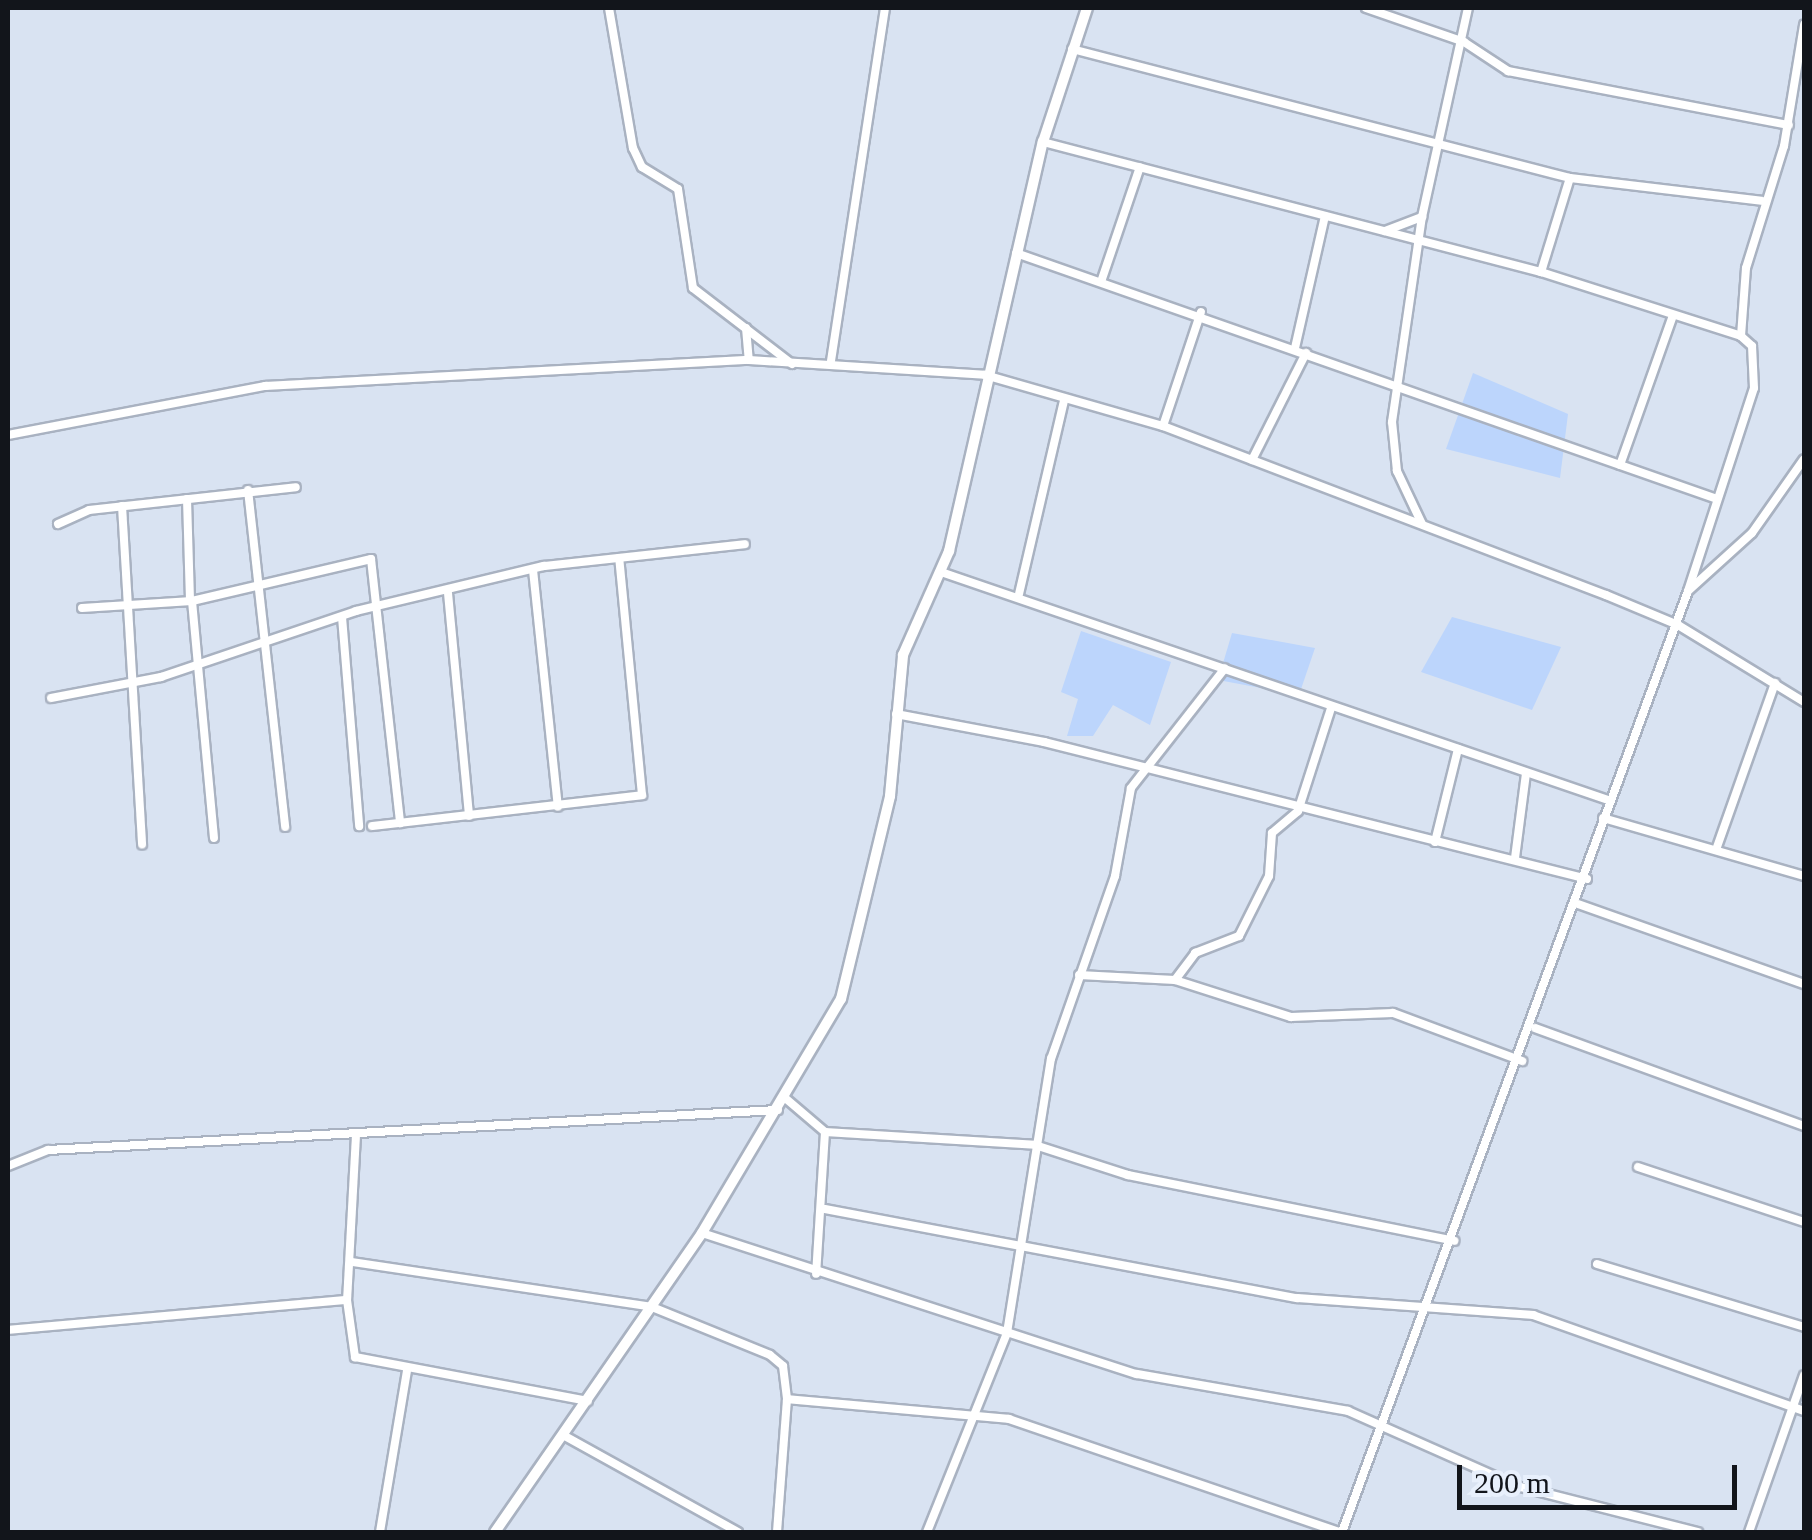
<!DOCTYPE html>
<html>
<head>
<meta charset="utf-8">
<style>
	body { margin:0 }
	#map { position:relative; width:1812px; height:1540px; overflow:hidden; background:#d9e3f2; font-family:Georgia,serif }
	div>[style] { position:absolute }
	.green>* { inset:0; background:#bcd5fc }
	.roads { filter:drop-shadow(2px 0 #a9b2c1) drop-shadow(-2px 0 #a9b2c1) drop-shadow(0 2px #a9b2c1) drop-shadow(0 -2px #a9b2c1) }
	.street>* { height:8px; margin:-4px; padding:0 4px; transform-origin:4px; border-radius:4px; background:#fff }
	.secondary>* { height:10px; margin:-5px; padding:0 5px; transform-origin:5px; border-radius:5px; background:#fff }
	span { translate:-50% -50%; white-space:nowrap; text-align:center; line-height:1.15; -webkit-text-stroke:8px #e8f0fc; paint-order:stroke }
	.frame { position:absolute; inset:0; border:10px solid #12151b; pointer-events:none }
	.scale { position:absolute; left:1457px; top:1465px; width:280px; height:45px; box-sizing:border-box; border:5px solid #12151b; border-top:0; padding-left:12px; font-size:30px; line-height:35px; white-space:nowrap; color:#12151b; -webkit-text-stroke:8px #e8f0fc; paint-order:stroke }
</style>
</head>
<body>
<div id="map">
	<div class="green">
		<i style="clip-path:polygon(1473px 373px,1568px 414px,1560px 478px,1446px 449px)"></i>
		<i style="clip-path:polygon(1452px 617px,1561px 647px,1532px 710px,1421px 672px)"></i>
		<i style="clip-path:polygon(1081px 631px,1171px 662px,1150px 725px,1113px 705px,1093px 736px,1067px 736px,1078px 699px,1061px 692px)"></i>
		<i style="clip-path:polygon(1232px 633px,1315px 648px,1299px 695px,1218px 680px)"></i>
	</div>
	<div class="roads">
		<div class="street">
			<i style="left:609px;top:8px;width:142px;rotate:80.3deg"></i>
			<i style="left:633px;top:148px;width:21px;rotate:65deg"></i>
			<i style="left:642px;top:167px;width:42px;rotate:31.4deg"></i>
			<i style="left:678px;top:189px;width:100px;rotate:81.4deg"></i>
			<i style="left:693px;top:288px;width:125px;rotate:37.5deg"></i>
			<i style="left:1366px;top:8px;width:104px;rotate:19.1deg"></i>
			<i style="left:1464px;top:42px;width:53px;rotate:33.4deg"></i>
			<i style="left:1508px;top:71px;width:286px;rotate:10.9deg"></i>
			<i style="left:1072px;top:49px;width:514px;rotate:14.52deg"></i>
			<i style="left:1570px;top:178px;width:193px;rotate:6.8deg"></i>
			<i style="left:1043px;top:142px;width:515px;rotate:14.63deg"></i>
			<i style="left:1541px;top:272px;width:210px;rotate:17.7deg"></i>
			<i style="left:1385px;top:231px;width:40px;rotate:-21deg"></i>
			<i style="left:1016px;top:253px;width:740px;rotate:19.34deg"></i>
			<i style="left:1541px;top:272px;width:98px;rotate:-72.9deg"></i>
			<i style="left:1102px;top:279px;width:118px;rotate:-71.3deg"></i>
			<i style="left:746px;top:328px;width:32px;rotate:85deg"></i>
			<i style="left:1295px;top:348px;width:135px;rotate:-77.2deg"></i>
			<i style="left:831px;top:361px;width:357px;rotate:-81.3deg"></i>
			<i style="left:1163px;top:426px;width:120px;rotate:-71.6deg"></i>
			<i style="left:8px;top:435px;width:262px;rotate:-10.8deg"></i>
			<i style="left:265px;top:386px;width:485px;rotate:-3.1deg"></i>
			<i style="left:749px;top:360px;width:236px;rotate:3.6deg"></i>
			<i style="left:985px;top:375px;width:185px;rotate:16deg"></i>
			<i style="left:1163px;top:426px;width:474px;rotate:20.9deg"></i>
			<i style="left:1606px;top:595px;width:78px;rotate:22.6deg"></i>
			<i style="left:1678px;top:625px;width:148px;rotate:31.4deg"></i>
			<i style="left:1252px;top:460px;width:120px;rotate:-63.2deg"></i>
			<i style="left:1620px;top:465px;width:159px;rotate:-70.5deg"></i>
			<i style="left:248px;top:490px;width:339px;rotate:83.7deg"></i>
			<i style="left:187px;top:499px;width:102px;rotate:88.3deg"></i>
			<i style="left:122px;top:506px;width:339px;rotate:86.6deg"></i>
			<i style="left:58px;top:524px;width:34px;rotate:-24deg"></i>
			<i style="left:89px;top:510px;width:208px;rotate:-6.3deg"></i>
			<i style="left:1422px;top:524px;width:59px;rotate:-115.3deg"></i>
			<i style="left:1397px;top:471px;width:49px;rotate:-95.8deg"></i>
			<i style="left:1392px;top:422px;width:207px;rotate:-81.7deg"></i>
			<i style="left:1422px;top:217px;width:214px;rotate:-77.6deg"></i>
			<i style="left:533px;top:570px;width:238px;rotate:84deg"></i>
			<i style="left:941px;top:572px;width:705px;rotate:18.87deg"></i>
			<i style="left:1688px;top:591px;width:213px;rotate:-72deg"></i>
			<i style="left:1754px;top:388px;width:42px;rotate:-92.7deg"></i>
			<i style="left:1752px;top:346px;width:15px;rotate:-138deg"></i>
			<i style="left:1741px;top:336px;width:68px;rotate:-85.8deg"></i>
			<i style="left:1746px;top:268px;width:128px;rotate:-72.7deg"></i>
			<i style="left:1784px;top:146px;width:123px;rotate:-80.6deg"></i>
			<i style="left:448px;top:593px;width:224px;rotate:84.6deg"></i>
			<i style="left:1019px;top:594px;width:198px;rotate:-76.9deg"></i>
			<i style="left:192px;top:601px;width:238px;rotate:84.7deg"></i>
			<i style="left:82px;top:608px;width:110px;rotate:-3.6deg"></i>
			<i style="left:192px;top:601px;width:184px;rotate:-13.2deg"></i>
			<i style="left:371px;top:559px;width:266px;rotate:83.7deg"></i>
			<i style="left:342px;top:617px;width:210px;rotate:85.3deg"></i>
			<i style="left:51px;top:698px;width:112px;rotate:-10.8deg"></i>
			<i style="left:161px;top:677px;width:206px;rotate:-18.7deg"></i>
			<i style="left:356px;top:611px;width:193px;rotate:-13.5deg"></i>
			<i style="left:544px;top:566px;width:202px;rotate:-6.2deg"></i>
			<i style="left:896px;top:714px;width:151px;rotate:10.7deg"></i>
			<i style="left:1044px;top:742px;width:560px;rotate:14.16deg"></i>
			<i style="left:1603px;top:818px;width:209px;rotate:16.1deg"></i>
			<i style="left:372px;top:826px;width:272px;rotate:-6.5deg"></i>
			<i style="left:642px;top:795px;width:238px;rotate:-95.5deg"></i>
			<i style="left:1435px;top:842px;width:96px;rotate:-76.1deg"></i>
			<i style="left:1717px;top:847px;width:174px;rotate:-70.5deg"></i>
			<i style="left:1515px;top:858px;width:86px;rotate:-82.6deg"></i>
			<i style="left:1578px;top:904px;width:240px;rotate:19.5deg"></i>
			<i style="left:1079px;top:975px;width:96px;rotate:3deg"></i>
			<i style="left:1175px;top:980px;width:122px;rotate:17.7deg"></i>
			<i style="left:1291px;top:1017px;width:102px;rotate:-2.2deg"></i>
			<i style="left:1393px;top:1013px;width:138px;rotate:20.4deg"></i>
			<i style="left:1175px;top:980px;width:34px;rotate:-53deg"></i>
			<i style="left:1195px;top:953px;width:47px;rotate:-21.1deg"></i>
			<i style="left:1239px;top:936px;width:67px;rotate:-63.4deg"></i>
			<i style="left:1269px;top:876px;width:43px;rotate:-86deg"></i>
			<i style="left:1272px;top:833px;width:34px;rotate:-40deg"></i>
			<i style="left:1298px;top:811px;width:108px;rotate:-72.2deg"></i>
			<i style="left:1535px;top:1028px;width:286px;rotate:20deg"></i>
			<i style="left:784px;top:1097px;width:54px;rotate:40.5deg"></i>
			<i style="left:825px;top:1132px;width:142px;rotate:93.6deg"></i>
			<i style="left:825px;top:1132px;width:210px;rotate:3.5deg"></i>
			<i style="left:1035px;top:1145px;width:98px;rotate:17.9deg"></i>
			<i style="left:1128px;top:1175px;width:333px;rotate:11.4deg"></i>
			<i style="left:356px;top:1135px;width:165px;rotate:93.1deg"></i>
			<i style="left:347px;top:1300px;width:58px;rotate:82deg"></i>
			<i style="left:355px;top:1357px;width:237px;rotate:10.7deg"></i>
			<i style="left:8px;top:1166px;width:43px;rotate:-21.8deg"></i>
			<i style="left:48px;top:1150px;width:731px;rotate:-3.14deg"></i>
			<i style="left:1638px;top:1167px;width:175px;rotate:18.3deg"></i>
			<i style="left:825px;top:1209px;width:481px;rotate:10.7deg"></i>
			<i style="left:1298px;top:1298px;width:236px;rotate:4.1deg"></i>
			<i style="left:1533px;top:1315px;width:288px;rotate:19.5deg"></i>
			<i style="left:702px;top:1233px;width:457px;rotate:18deg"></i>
			<i style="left:1137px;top:1374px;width:214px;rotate:9.9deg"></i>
			<i style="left:1348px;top:1411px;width:185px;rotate:23.9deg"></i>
			<i style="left:1517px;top:1486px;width:187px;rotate:14.3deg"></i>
			<i style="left:352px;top:1262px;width:303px;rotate:8.5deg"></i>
			<i style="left:652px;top:1307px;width:127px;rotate:22.1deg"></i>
			<i style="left:770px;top:1355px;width:17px;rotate:40deg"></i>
			<i style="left:783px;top:1366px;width:33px;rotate:83deg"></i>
			<i style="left:787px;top:1399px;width:133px;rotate:94.3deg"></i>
			<i style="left:1597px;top:1264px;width:216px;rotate:16.9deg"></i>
			<i style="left:8px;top:1330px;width:340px;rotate:-5.1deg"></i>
			<i style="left:787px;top:1399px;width:223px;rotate:5.1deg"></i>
			<i style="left:1009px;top:1419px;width:349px;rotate:18.9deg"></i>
			<i style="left:563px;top:1435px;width:200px;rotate:29deg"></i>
			<i style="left:380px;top:1532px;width:164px;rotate:-80.5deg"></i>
			<i style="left:927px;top:1532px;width:214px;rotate:-68.1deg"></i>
			<i style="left:1007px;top:1333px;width:278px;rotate:-80.9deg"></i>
			<i style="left:1051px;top:1059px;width:194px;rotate:-70.7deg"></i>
			<i style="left:1115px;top:876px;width:89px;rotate:-79.7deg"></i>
			<i style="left:1131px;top:788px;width:152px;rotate:-51.9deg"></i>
			<i style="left:1342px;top:1532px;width:1003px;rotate:-69.81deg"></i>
			<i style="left:1688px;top:591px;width:86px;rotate:-42.2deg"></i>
			<i style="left:1752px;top:533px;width:90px;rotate:-54.9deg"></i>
			<i style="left:1749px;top:1532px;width:166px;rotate:-70.7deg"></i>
		</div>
		<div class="secondary">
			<i style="left:495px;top:1532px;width:364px;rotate:-55.3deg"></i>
			<i style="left:702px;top:1233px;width:272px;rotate:-59.3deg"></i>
			<i style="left:841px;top:999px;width:209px;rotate:-76.4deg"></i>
			<i style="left:890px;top:796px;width:142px;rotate:-84.7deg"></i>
			<i style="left:903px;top:655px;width:114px;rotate:-66.1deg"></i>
			<i style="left:949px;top:551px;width:420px;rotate:-77.1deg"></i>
			<i style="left:1043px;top:142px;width:141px;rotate:-71.8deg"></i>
		</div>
	</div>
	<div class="frame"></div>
	<div class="scale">200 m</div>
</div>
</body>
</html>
